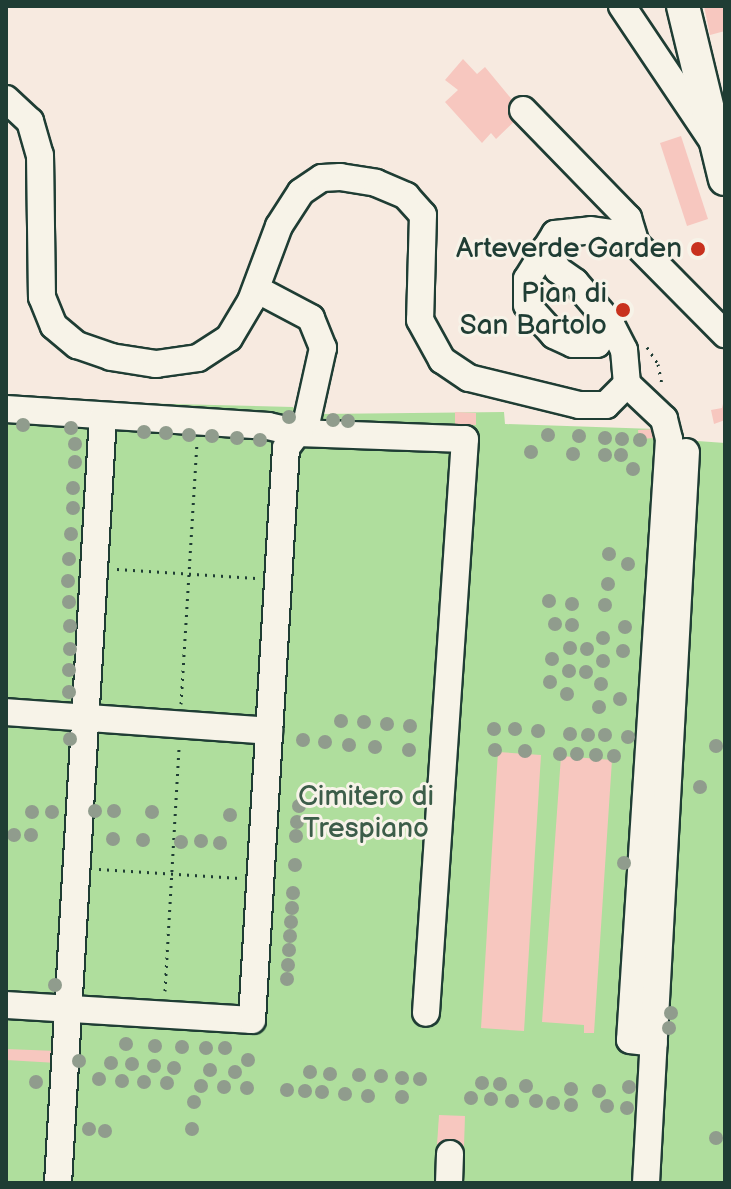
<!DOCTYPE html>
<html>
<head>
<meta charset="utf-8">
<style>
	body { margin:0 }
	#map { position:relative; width:731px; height:1189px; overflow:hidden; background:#f7eae0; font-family:"Balsamiq Sans",sans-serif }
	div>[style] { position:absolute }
	.green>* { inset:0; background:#afde9d }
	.building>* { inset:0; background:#f7c7bf }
	.path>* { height:3px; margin-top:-1.5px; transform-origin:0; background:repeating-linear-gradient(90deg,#1f3d34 0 2px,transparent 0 8px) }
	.roads { filter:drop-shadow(2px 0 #1f3d34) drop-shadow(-2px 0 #1f3d34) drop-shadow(0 2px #1f3d34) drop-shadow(0 -2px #1f3d34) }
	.minor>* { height:26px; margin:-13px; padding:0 13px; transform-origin:13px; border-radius:13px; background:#f7f3e8 }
	.major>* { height:32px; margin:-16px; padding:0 16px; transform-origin:16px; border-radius:16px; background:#f7f3e8 }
	.trees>* { width:14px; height:14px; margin:-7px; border-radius:50%; background:#909c8d }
	.dots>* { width:22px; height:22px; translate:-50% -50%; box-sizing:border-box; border:4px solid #f7f3e8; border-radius:50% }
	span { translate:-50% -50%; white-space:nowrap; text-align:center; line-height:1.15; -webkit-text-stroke:6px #f7f3e8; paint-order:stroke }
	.poi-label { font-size:28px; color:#1f3d34 }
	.right { translate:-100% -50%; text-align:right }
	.park-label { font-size:28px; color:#3c5d49 }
	.frame { position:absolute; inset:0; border:8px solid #1f3d34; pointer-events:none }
</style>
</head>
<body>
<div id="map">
	<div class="green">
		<i style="clip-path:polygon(6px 400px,293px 407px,302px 419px,320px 414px,504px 412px,505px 424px,655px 429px,656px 438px,725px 443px,725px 1183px,6px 1183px)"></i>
	</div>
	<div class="building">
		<i style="clip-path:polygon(704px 6px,725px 6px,725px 31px,710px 35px)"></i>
		<i style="clip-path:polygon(463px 59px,477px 74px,485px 67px,523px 113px,496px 139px,491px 133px,482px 143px,445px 102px,458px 90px,445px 80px)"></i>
		<i style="clip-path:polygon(681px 136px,708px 219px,687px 226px,660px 143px)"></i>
		<i style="clip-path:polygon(725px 395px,725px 420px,714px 424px,711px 410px,722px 408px)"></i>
		<i style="clip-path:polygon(455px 412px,476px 413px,476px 425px,455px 424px)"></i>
		<i style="clip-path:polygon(655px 429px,655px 438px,639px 439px,638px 430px)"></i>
		<i style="clip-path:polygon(498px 752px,541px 755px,524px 1031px,481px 1028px)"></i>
		<i style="clip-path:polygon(561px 756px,612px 760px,594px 1033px,584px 1033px,584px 1025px,542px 1022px)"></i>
		<i style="clip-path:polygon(6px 1049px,57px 1051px,57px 1063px,6px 1060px)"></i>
		<i style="clip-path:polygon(439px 1115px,465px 1116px,464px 1146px,437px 1145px)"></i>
	</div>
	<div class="path">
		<i style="left:647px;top:347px;width:20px;rotate:57deg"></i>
		<i style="left:658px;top:364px;width:20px;rotate:79deg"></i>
		<i style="left:117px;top:569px;width:141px;rotate:3.7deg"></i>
		<i style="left:181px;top:704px;width:260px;rotate:-86.5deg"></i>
		<i style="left:99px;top:869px;width:141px;rotate:3.7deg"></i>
		<i style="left:165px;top:991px;width:244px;rotate:-86.7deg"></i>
	</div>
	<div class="roads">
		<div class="minor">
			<i style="left:622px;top:6px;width:161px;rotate:56.1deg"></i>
			<i style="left:6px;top:99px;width:33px;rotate:43deg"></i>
			<i style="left:30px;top:121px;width:35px;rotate:74deg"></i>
			<i style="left:40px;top:155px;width:142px;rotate:89.2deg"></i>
			<i style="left:42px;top:297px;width:31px;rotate:68deg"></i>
			<i style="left:54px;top:326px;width:30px;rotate:40deg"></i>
			<i style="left:77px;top:345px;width:36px;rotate:19deg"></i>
			<i style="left:111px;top:357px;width:46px;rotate:8.8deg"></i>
			<i style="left:156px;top:364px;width:42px;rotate:-8.1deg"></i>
			<i style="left:198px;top:358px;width:37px;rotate:-33deg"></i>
			<i style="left:229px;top:338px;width:43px;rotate:-59.3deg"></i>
			<i style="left:251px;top:301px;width:80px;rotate:-69.5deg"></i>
			<i style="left:279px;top:226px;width:40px;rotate:-57.1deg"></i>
			<i style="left:301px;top:192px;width:25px;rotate:-34deg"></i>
			<i style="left:322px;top:178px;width:18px;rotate:-3deg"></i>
			<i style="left:340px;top:177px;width:36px;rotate:9deg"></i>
			<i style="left:376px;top:183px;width:33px;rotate:23deg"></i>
			<i style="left:406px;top:196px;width:25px;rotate:48deg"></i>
			<i style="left:423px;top:215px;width:105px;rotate:91.6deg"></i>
			<i style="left:420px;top:320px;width:46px;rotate:61.2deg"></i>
			<i style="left:442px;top:360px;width:32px;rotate:34deg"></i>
			<i style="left:469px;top:378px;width:113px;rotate:13.8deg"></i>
			<i style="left:579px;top:405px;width:27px"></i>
			<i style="left:606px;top:405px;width:30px;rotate:-45deg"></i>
			<i style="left:627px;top:384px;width:34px;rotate:-95deg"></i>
			<i style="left:624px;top:350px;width:29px;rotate:-117deg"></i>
			<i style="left:611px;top:324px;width:55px;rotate:-130.6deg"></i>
			<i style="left:575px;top:282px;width:21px;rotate:-145deg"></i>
			<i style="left:558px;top:270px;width:25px;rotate:-119deg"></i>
			<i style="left:523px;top:110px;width:151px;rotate:45.8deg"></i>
			<i style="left:628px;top:218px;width:27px;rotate:73deg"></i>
			<i style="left:611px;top:324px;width:24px;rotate:125deg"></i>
			<i style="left:597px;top:344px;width:24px;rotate:180deg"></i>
			<i style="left:573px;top:344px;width:21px;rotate:-155deg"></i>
			<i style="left:554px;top:335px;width:40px;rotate:-132deg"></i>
			<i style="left:527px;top:305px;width:26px;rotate:-90deg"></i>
			<i style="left:527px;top:279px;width:53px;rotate:-58.1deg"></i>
			<i style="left:555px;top:234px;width:36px;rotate:-6deg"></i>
			<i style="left:591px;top:230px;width:22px;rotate:8deg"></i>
			<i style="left:613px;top:233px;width:25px;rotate:26deg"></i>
			<i style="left:636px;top:244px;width:127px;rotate:45.3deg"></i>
			<i style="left:627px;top:384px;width:51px;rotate:43.4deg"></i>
			<i style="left:664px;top:419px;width:21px;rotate:76deg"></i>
			<i style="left:669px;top:439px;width:602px;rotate:93.71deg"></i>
			<i style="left:630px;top:1040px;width:24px;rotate:7deg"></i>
			<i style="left:6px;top:409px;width:263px;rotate:3.7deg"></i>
			<i style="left:268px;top:426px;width:31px;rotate:13deg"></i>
			<i style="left:298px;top:433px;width:167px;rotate:2.1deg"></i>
			<i style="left:465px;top:439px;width:575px;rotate:93.89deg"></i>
			<i style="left:6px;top:712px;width:264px;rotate:4.1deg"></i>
			<i style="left:6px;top:1005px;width:246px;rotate:3.5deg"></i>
			<i style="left:252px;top:1020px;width:573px;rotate:-86.6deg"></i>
			<i style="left:286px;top:448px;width:35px;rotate:-53deg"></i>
			<i style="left:307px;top:420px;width:74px;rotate:-77.5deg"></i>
			<i style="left:323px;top:348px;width:32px;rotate:-112deg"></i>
			<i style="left:311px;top:318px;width:62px;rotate:-152.2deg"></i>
			<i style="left:58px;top:1183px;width:768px;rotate:-86.64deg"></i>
			<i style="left:449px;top:1183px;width:29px;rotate:-88deg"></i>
			<i style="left:646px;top:1183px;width:732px;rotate:-86.87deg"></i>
		</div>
		<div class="major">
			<i style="left:683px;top:6px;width:178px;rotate:76.4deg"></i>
		</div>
	</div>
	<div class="trees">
		<i style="left:289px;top:417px"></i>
		<i style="left:333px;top:420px"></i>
		<i style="left:348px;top:421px"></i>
		<i style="left:23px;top:425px"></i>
		<i style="left:71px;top:428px"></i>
		<i style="left:144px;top:432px"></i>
		<i style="left:166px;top:433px"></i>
		<i style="left:189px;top:435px"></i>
		<i style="left:548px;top:435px"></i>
		<i style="left:212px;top:436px"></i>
		<i style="left:579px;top:436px"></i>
		<i style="left:237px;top:438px"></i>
		<i style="left:605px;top:438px"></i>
		<i style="left:622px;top:439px"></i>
		<i style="left:260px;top:440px"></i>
		<i style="left:640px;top:440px"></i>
		<i style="left:75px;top:444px"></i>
		<i style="left:531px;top:452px"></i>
		<i style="left:573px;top:454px"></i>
		<i style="left:605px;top:455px"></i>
		<i style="left:621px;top:455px"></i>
		<i style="left:75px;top:462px"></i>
		<i style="left:633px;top:469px"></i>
		<i style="left:73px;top:488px"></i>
		<i style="left:73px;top:508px"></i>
		<i style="left:71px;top:534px"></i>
		<i style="left:609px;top:554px"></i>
		<i style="left:69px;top:559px"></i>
		<i style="left:628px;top:564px"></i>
		<i style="left:68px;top:581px"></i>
		<i style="left:608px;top:584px"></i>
		<i style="left:549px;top:601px"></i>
		<i style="left:69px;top:602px"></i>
		<i style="left:572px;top:604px"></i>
		<i style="left:605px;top:605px"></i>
		<i style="left:555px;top:624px"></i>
		<i style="left:572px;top:625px"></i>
		<i style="left:70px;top:626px"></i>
		<i style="left:625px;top:627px"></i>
		<i style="left:603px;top:638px"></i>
		<i style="left:570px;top:648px"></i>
		<i style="left:70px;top:649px"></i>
		<i style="left:587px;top:649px"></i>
		<i style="left:623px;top:651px"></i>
		<i style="left:552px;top:659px"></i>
		<i style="left:603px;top:661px"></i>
		<i style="left:69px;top:670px"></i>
		<i style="left:569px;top:671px"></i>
		<i style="left:586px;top:672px"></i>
		<i style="left:550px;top:682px"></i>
		<i style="left:601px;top:684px"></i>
		<i style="left:69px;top:692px"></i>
		<i style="left:567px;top:694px"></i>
		<i style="left:620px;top:699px"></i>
		<i style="left:599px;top:707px"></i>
		<i style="left:341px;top:721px"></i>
		<i style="left:364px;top:722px"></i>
		<i style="left:387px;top:724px"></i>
		<i style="left:410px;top:726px"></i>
		<i style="left:494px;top:729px"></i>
		<i style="left:515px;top:729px"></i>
		<i style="left:538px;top:731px"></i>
		<i style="left:570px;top:734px"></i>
		<i style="left:588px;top:735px"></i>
		<i style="left:605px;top:735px"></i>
		<i style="left:628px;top:737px"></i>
		<i style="left:70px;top:739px"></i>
		<i style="left:303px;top:740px"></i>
		<i style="left:325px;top:742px"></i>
		<i style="left:349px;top:745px"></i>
		<i style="left:716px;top:746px"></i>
		<i style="left:375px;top:747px"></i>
		<i style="left:409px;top:750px"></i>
		<i style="left:495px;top:750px"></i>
		<i style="left:525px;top:751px"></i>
		<i style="left:560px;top:754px"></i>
		<i style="left:577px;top:754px"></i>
		<i style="left:596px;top:755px"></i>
		<i style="left:614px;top:756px"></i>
		<i style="left:700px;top:787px"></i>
		<i style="left:299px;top:806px"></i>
		<i style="left:95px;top:811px"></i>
		<i style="left:114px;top:811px"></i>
		<i style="left:32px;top:812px"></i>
		<i style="left:52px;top:812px"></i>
		<i style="left:152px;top:812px"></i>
		<i style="left:230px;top:815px"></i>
		<i style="left:297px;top:822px"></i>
		<i style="left:14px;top:835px"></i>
		<i style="left:31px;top:835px"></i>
		<i style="left:296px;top:836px"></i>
		<i style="left:113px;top:839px"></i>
		<i style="left:143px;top:840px"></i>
		<i style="left:201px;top:841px"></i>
		<i style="left:181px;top:842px"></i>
		<i style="left:220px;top:843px"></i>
		<i style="left:624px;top:863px"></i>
		<i style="left:295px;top:865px"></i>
		<i style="left:293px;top:893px"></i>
		<i style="left:292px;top:908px"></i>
		<i style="left:291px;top:922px"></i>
		<i style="left:290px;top:936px"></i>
		<i style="left:289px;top:950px"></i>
		<i style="left:288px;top:965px"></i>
		<i style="left:287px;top:979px"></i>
		<i style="left:55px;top:985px"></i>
		<i style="left:671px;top:1013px"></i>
		<i style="left:669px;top:1028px"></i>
		<i style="left:126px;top:1044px"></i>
		<i style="left:155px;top:1046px"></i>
		<i style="left:182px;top:1047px"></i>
		<i style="left:206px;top:1048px"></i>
		<i style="left:225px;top:1048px"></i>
		<i style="left:248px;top:1060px"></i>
		<i style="left:79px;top:1061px"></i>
		<i style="left:111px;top:1063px"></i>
		<i style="left:132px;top:1064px"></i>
		<i style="left:154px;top:1066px"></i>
		<i style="left:174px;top:1068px"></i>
		<i style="left:210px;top:1070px"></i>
		<i style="left:235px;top:1072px"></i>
		<i style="left:310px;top:1072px"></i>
		<i style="left:330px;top:1074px"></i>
		<i style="left:359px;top:1075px"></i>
		<i style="left:381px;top:1076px"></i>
		<i style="left:402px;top:1078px"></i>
		<i style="left:99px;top:1079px"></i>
		<i style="left:420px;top:1079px"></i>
		<i style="left:122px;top:1081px"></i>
		<i style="left:36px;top:1082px"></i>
		<i style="left:144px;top:1082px"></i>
		<i style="left:167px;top:1083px"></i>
		<i style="left:482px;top:1083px"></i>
		<i style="left:500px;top:1084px"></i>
		<i style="left:201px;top:1086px"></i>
		<i style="left:526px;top:1086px"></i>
		<i style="left:224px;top:1087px"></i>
		<i style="left:629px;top:1087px"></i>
		<i style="left:247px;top:1088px"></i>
		<i style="left:571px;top:1089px"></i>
		<i style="left:287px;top:1090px"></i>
		<i style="left:305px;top:1091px"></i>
		<i style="left:599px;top:1091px"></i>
		<i style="left:322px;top:1092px"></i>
		<i style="left:345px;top:1094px"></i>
		<i style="left:368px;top:1096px"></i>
		<i style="left:402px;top:1097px"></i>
		<i style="left:471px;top:1098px"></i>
		<i style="left:491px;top:1099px"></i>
		<i style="left:512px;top:1101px"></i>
		<i style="left:536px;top:1101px"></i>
		<i style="left:194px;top:1102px"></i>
		<i style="left:553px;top:1103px"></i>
		<i style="left:571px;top:1105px"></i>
		<i style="left:607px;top:1106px"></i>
		<i style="left:627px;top:1108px"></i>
		<i style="left:89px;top:1129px"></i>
		<i style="left:192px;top:1129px"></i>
		<i style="left:105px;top:1131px"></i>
		<i style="left:716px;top:1138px"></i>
	</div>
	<div class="dots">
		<i style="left:698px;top:249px;background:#c8321e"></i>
		<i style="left:623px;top:310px;background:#c8321e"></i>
	</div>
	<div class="poi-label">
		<span class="right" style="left:682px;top:249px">Arteverde Garden</span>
		<span class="right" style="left:607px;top:310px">Pian di<br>San Bartolo</span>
	</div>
	<div class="park-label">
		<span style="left:366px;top:813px">Cimitero di<br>Trespiano</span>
	</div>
	<div class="frame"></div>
</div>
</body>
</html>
